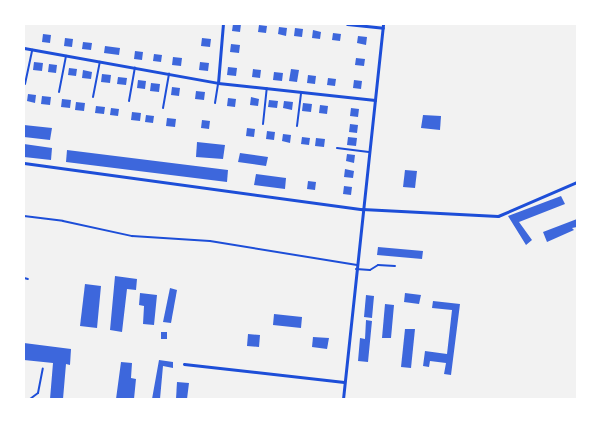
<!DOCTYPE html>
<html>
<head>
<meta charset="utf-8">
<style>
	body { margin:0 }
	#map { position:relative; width:601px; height:423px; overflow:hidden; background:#f2f2f2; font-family:"IBM Plex Sans",sans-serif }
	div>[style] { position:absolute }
	.building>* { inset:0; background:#3d67dc }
	.service>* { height:2px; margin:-1px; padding:0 1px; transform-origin:1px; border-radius:1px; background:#1d4ed8 }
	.minor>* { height:3px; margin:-1.5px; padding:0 1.5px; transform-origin:1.5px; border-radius:1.5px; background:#1d4ed8 }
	span { translate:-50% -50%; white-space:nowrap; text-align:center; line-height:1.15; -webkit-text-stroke:5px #fff; paint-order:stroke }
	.frame { position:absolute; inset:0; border:25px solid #fff; pointer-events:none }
</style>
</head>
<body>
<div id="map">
	<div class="building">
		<i style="clip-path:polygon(233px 24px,241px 24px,240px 32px,232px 31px)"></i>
		<i style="clip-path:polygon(259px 25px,267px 26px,266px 33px,258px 32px)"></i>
		<i style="clip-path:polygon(279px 27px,287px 28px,286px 36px,278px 34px)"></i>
		<i style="clip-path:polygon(295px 28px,303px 29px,302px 37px,294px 36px)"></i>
		<i style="clip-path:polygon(313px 30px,321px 32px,320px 39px,312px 38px)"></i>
		<i style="clip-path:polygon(333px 33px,341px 34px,340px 41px,332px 40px)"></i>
		<i style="clip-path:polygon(43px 34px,51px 35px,50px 43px,42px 42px)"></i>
		<i style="clip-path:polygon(358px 36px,367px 37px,366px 45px,357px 43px)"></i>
		<i style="clip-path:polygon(65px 38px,73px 39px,72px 47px,64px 46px)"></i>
		<i style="clip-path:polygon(202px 38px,211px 39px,210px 47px,201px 46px)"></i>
		<i style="clip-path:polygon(83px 42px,92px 43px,91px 50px,82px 49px)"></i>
		<i style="clip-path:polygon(231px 44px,240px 45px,239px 53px,230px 52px)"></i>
		<i style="clip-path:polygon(105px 46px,120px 48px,119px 55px,104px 53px)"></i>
		<i style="clip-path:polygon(135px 51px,143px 52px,142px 60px,134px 59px)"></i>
		<i style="clip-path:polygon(154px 54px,162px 55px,161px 62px,153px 61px)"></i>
		<i style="clip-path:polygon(173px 57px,182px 58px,181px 66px,172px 65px)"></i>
		<i style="clip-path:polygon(356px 58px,365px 59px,364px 66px,355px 65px)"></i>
		<i style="clip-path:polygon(34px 62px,43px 63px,42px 71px,33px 70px)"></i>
		<i style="clip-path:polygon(200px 62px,209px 63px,208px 71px,199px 70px)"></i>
		<i style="clip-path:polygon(49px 64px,57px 65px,56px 73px,48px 72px)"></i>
		<i style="clip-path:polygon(228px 67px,237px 68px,236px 76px,227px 75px)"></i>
		<i style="clip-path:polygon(69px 68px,77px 69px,76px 76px,68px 75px)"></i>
		<i style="clip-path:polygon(253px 69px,261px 70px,260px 78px,252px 77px)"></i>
		<i style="clip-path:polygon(291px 69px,299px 70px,297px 82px,289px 81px)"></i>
		<i style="clip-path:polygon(83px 70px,92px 72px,91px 79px,82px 78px)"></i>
		<i style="clip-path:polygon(274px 72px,283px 73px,282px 81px,273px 80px)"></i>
		<i style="clip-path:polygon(102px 74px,111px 75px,110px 83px,101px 82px)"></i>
		<i style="clip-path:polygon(308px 75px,316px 76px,315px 84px,307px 83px)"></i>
		<i style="clip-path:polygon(118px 77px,127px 78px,126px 85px,117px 84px)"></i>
		<i style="clip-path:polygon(328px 78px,336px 79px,335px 86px,327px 85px)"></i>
		<i style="clip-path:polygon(138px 80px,146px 81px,145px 89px,137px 88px)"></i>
		<i style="clip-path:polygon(354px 80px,362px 81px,361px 89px,353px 88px)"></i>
		<i style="clip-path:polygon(151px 83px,160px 84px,159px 92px,150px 91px)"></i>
		<i style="clip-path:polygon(172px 87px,180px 88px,179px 96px,171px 95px)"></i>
		<i style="clip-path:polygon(196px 91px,205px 92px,204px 100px,195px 99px)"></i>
		<i style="clip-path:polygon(28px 94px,36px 95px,35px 103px,27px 101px)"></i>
		<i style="clip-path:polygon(42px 96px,51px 97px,50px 105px,41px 104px)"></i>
		<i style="clip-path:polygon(251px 97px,259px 99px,258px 106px,250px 105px)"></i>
		<i style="clip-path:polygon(228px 98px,236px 99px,235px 107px,227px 106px)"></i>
		<i style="clip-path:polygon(62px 99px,71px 100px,70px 108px,61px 107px)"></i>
		<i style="clip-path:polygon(269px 100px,278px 101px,277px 108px,268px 107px)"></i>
		<i style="clip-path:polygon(284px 101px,293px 102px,292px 110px,283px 108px)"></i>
		<i style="clip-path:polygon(76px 102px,85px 103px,84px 111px,75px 110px)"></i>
		<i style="clip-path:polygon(303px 103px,312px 104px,311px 112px,302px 111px)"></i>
		<i style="clip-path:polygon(320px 105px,328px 106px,327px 114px,319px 113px)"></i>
		<i style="clip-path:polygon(96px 106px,105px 107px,104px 114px,95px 113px)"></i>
		<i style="clip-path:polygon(111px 108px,119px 109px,118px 116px,110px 115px)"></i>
		<i style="clip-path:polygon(351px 108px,359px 109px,358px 117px,350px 116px)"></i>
		<i style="clip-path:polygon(132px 112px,141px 113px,140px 121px,131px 120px)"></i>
		<i style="clip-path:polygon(146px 115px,154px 116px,153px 123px,145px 122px)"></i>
		<i style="clip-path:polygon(423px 115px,441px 116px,440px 130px,421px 128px)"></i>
		<i style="clip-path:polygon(167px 118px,176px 119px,175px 127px,166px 126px)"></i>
		<i style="clip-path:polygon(202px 120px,210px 121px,209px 129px,201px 128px)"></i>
		<i style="clip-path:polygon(350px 124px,358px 125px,357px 133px,349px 132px)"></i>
		<i style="clip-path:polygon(24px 125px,52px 128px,50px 140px,24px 137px)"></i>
		<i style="clip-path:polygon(247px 128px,255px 129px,254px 137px,246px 136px)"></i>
		<i style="clip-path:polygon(267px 131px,275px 132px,274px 140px,266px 139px)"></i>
		<i style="clip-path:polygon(283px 134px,291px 135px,290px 143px,282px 141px)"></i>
		<i style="clip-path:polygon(302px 137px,310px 138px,309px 145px,301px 144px)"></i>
		<i style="clip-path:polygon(348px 137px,357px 138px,356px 146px,347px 145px)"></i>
		<i style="clip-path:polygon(316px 138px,325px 139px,324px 147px,315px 146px)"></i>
		<i style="clip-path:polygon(197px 142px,225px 145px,223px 159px,196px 157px)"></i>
		<i style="clip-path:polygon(24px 144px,52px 148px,51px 160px,24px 157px)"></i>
		<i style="clip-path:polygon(67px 150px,228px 170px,227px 182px,66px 162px)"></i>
		<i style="clip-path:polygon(240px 153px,268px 157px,266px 166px,238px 162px)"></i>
		<i style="clip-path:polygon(347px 154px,355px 155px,354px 163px,346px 161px)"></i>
		<i style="clip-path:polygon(345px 169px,354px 171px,353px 178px,344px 177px)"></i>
		<i style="clip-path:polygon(405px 170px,417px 171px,415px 188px,403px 187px)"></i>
		<i style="clip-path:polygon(256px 174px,286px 178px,285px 189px,254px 185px)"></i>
		<i style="clip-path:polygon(308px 181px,316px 182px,315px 190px,307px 189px)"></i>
		<i style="clip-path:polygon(344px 186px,352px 187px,351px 195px,343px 194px)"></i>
		<i style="clip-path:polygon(561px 196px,565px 204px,519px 222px,532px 240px,526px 245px,508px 216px)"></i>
		<i style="clip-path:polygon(577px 219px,577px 227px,572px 228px,574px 230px,547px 242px,543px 232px)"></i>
		<i style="clip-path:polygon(378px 247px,423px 251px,422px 259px,377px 255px)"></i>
		<i style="clip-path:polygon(115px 276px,137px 279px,136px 290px,127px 289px,122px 332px,110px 330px)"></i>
		<i style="clip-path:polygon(85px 284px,101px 286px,97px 328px,80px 326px)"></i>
		<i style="clip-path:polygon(170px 288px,177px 290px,171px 323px,163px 322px)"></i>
		<i style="clip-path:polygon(140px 293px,157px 295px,154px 325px,143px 324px,144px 306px,139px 305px)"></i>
		<i style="clip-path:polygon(405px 293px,421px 295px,419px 304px,404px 302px)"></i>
		<i style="clip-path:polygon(366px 295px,374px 296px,372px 318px,364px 317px)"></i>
		<i style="clip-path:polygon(433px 301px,460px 304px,451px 375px,444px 374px,446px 363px,430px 361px,429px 367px,423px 366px,425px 351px,447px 354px,452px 310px,432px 308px)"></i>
		<i style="clip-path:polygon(385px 304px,394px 305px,391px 338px,382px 338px)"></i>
		<i style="clip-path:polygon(274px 314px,302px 317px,301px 328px,273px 325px)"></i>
		<i style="clip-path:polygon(366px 320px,372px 321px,368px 362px,358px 361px,360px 338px,365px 339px)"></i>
		<i style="clip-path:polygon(405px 329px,415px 329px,411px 368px,401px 367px)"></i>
		<i style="clip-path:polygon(161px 332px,167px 332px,167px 339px,161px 339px)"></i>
		<i style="clip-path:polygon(248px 334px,260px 335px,259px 347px,247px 346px)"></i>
		<i style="clip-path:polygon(313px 337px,329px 338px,327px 349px,312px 347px)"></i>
		<i style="clip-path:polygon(24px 343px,71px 349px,70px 365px,66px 364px,63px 399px,50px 399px,53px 363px,24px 360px)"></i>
		<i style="clip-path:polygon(159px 360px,173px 362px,173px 368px,163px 366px,160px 399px,152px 399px)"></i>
		<i style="clip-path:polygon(121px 362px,132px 363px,131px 378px,136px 379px,134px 399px,116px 399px)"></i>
		<i style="clip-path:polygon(177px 382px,189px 383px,187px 399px,176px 399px)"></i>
	</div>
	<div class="service">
		<i style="left:25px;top:84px;width:35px;rotate:-78deg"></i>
		<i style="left:59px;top:92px;width:37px;rotate:-79deg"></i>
		<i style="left:93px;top:97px;width:36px;rotate:-79deg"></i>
		<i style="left:129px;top:101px;width:34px;rotate:-80deg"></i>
		<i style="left:215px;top:103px;width:20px;rotate:-81deg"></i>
		<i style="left:163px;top:108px;width:35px;rotate:-80deg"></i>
		<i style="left:263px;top:124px;width:36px;rotate:-84deg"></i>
		<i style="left:297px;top:126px;width:34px;rotate:-83deg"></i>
		<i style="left:337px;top:148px;width:32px;rotate:7deg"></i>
		<i style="left:24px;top:216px;width:39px;rotate:7deg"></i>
		<i style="left:63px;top:221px;width:71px;rotate:12.3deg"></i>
		<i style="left:132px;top:236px;width:78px;rotate:3.7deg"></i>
		<i style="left:210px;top:241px;width:149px;rotate:9.3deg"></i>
		<i style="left:356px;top:269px;width:14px;rotate:4deg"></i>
		<i style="left:370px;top:270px;width:9px;rotate:-32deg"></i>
		<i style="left:378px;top:265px;width:17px;rotate:3deg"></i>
		<i style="left:24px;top:278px;width:4px;rotate:14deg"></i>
		<i style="left:30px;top:399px;width:10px;rotate:-37deg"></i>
		<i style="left:38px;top:393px;width:25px;rotate:-79deg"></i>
	</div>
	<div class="minor">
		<i style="left:347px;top:24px;width:36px;rotate:6deg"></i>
		<i style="left:24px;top:48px;width:197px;rotate:10.2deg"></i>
		<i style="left:218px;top:83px;width:158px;rotate:6.2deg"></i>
		<i style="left:218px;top:83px;width:59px;rotate:-85.2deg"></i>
		<i style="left:24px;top:163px;width:341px;rotate:7.8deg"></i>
		<i style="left:362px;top:209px;width:136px;rotate:2.9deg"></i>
		<i style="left:498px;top:216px;width:86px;rotate:-23.3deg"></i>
		<i style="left:184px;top:364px;width:161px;rotate:6.4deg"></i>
		<i style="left:343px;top:399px;width:377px;rotate:-83.9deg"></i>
	</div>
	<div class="frame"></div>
</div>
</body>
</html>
